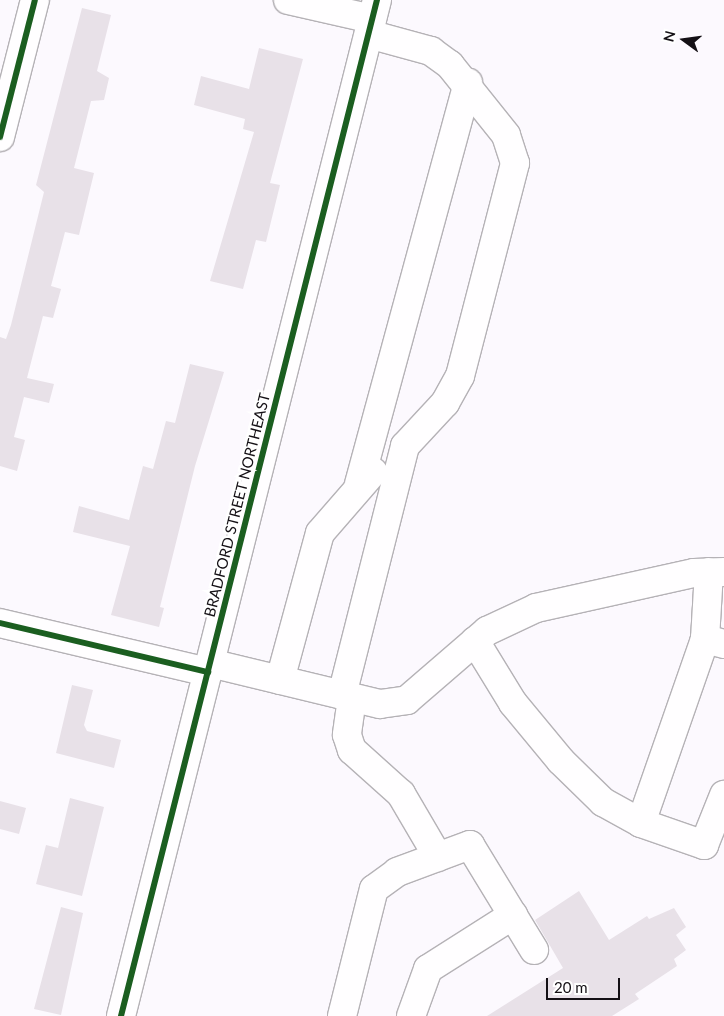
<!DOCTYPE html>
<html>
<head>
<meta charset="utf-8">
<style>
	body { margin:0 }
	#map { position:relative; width:724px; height:1016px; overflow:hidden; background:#fcf9fe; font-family:Lato,sans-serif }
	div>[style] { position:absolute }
	.building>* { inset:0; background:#e8e1e8 }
	.roads { filter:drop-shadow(1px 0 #b5b2b6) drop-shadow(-1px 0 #b5b2b6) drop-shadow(0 1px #b5b2b6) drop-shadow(0 -1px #b5b2b6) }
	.minor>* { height:28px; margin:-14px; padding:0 14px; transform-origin:14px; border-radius:14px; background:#fffeff }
	.cycleway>* { height:6px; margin:-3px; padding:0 3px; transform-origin:3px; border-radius:3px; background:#1b5e20 }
	span { translate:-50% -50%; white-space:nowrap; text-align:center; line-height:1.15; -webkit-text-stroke:5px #fff; paint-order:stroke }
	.street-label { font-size:15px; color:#141015 }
	.north { position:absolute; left:659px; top:15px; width:50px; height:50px; -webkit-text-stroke:4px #fff; paint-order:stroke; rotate:284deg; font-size:14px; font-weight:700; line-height:20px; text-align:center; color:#141015 }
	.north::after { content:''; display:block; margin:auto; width:18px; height:22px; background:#141015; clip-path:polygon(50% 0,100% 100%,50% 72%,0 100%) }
	.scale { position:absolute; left:546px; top:978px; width:74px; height:22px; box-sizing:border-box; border:2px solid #141015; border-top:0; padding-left:6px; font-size:15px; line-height:18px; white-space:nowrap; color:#141015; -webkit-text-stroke:4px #fff; paint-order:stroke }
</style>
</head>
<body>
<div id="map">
	<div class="building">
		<i style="clip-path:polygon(82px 8px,111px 15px,97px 71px,109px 78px,104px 100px,91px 101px,74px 168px,94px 173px,79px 235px,65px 232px,51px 286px,61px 289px,53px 318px,43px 316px,27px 378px,54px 384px,49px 403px,24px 397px,14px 437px,25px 440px,17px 471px,0 466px,0 337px,6px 339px,11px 325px,44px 192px,36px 185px)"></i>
		<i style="clip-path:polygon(259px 48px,303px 59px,270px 183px,280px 185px,266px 242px,256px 240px,243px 289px,210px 281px,254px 132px,243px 129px,245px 119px,194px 105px,201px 76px,249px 89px)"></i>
		<i style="clip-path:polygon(190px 364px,224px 372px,195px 466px,160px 607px,164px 608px,159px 627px,111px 615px,130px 546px,73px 532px,79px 506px,129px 520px,143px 466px,153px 469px,166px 421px,175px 423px)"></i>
		<i style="clip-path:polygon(72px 685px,93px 690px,84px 725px,87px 731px,121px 740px,114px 768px,56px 753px)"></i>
		<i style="clip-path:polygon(70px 798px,104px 807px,82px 896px,36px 884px,46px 845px,58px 848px)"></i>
		<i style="clip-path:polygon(0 801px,26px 808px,19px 834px,0 829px)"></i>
		<i style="clip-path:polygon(579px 891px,609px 940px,647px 916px,649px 919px,674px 908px,686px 927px,676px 935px,686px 950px,674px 959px,677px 966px,635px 994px,639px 999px,612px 1016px,487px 1016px,563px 968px,535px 920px)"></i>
		<i style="clip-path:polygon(61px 907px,83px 913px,61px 1015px,34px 1009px)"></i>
	</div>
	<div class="roads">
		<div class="minor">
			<i style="left:288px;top:0;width:86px;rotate:12.7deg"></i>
			<i style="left:0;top:137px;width:141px;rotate:-75.7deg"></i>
			<i style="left:359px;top:484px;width:416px;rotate:-74.8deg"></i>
			<i style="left:0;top:623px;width:214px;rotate:13.3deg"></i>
			<i style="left:705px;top:639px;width:67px;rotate:-86.6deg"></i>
			<i style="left:475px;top:641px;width:73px;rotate:58.5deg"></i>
			<i style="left:513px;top:703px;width:75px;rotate:50.4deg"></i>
			<i style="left:561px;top:761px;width:59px;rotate:44.3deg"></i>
			<i style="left:603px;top:802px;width:43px;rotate:28.9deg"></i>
			<i style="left:724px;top:644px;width:20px;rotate:-165deg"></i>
			<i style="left:705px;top:639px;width:195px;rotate:109.2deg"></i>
			<i style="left:641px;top:823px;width:67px;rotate:19.2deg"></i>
			<i style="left:704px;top:845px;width:54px;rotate:-68.2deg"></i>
			<i style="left:210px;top:663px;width:175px;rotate:13.6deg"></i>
			<i style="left:380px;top:704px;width:27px;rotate:-8deg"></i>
			<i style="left:407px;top:700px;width:106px;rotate:-40.8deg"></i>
			<i style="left:487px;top:631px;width:54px;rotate:-25.1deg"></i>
			<i style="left:536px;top:608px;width:162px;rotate:-12.5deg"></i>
			<i style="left:694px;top:573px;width:30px;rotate:-2deg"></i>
			<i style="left:280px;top:680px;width:152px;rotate:-74.8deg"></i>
			<i style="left:320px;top:533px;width:81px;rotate:-49deg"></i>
			<i style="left:342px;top:695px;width:257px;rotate:-75.8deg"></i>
			<i style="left:405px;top:446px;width:59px;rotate:-47.1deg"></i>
			<i style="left:445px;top:403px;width:31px;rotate:-61deg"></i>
			<i style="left:460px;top:376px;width:220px;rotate:-75.5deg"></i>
			<i style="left:515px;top:163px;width:29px;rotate:-108deg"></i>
			<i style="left:506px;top:135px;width:90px;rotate:-128.7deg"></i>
			<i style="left:450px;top:65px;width:24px;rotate:-144deg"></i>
			<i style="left:431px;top:51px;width:64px;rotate:-164.7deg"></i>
			<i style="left:352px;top:698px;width:37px;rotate:98deg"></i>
			<i style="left:347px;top:735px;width:16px;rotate:72deg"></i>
			<i style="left:352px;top:750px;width:66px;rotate:41.9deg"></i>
			<i style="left:401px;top:794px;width:73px;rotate:59.6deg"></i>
			<i style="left:121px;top:1016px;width:1048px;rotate:-75.86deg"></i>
			<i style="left:342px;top:1016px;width:131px;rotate:-75.9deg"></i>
			<i style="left:374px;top:889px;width:29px;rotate:-36deg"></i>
			<i style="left:397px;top:872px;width:78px;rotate:-20.3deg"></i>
			<i style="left:470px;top:845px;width:123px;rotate:58.6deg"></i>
			<i style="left:411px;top:1016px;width:50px;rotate:-70.1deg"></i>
			<i style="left:428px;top:969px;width:101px;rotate:-32.4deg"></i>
		</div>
	</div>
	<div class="cycleway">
		<i style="left:0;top:137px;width:141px;rotate:-75.7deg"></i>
		<i style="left:0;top:623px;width:214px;rotate:13.3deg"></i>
		<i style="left:121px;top:1016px;width:1048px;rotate:-75.86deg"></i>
	</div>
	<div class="street-label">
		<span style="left:237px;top:505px;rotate:-76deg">BRADFORD STREET NORTHEAST</span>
	</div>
	<div class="north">N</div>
	<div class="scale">20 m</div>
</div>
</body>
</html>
